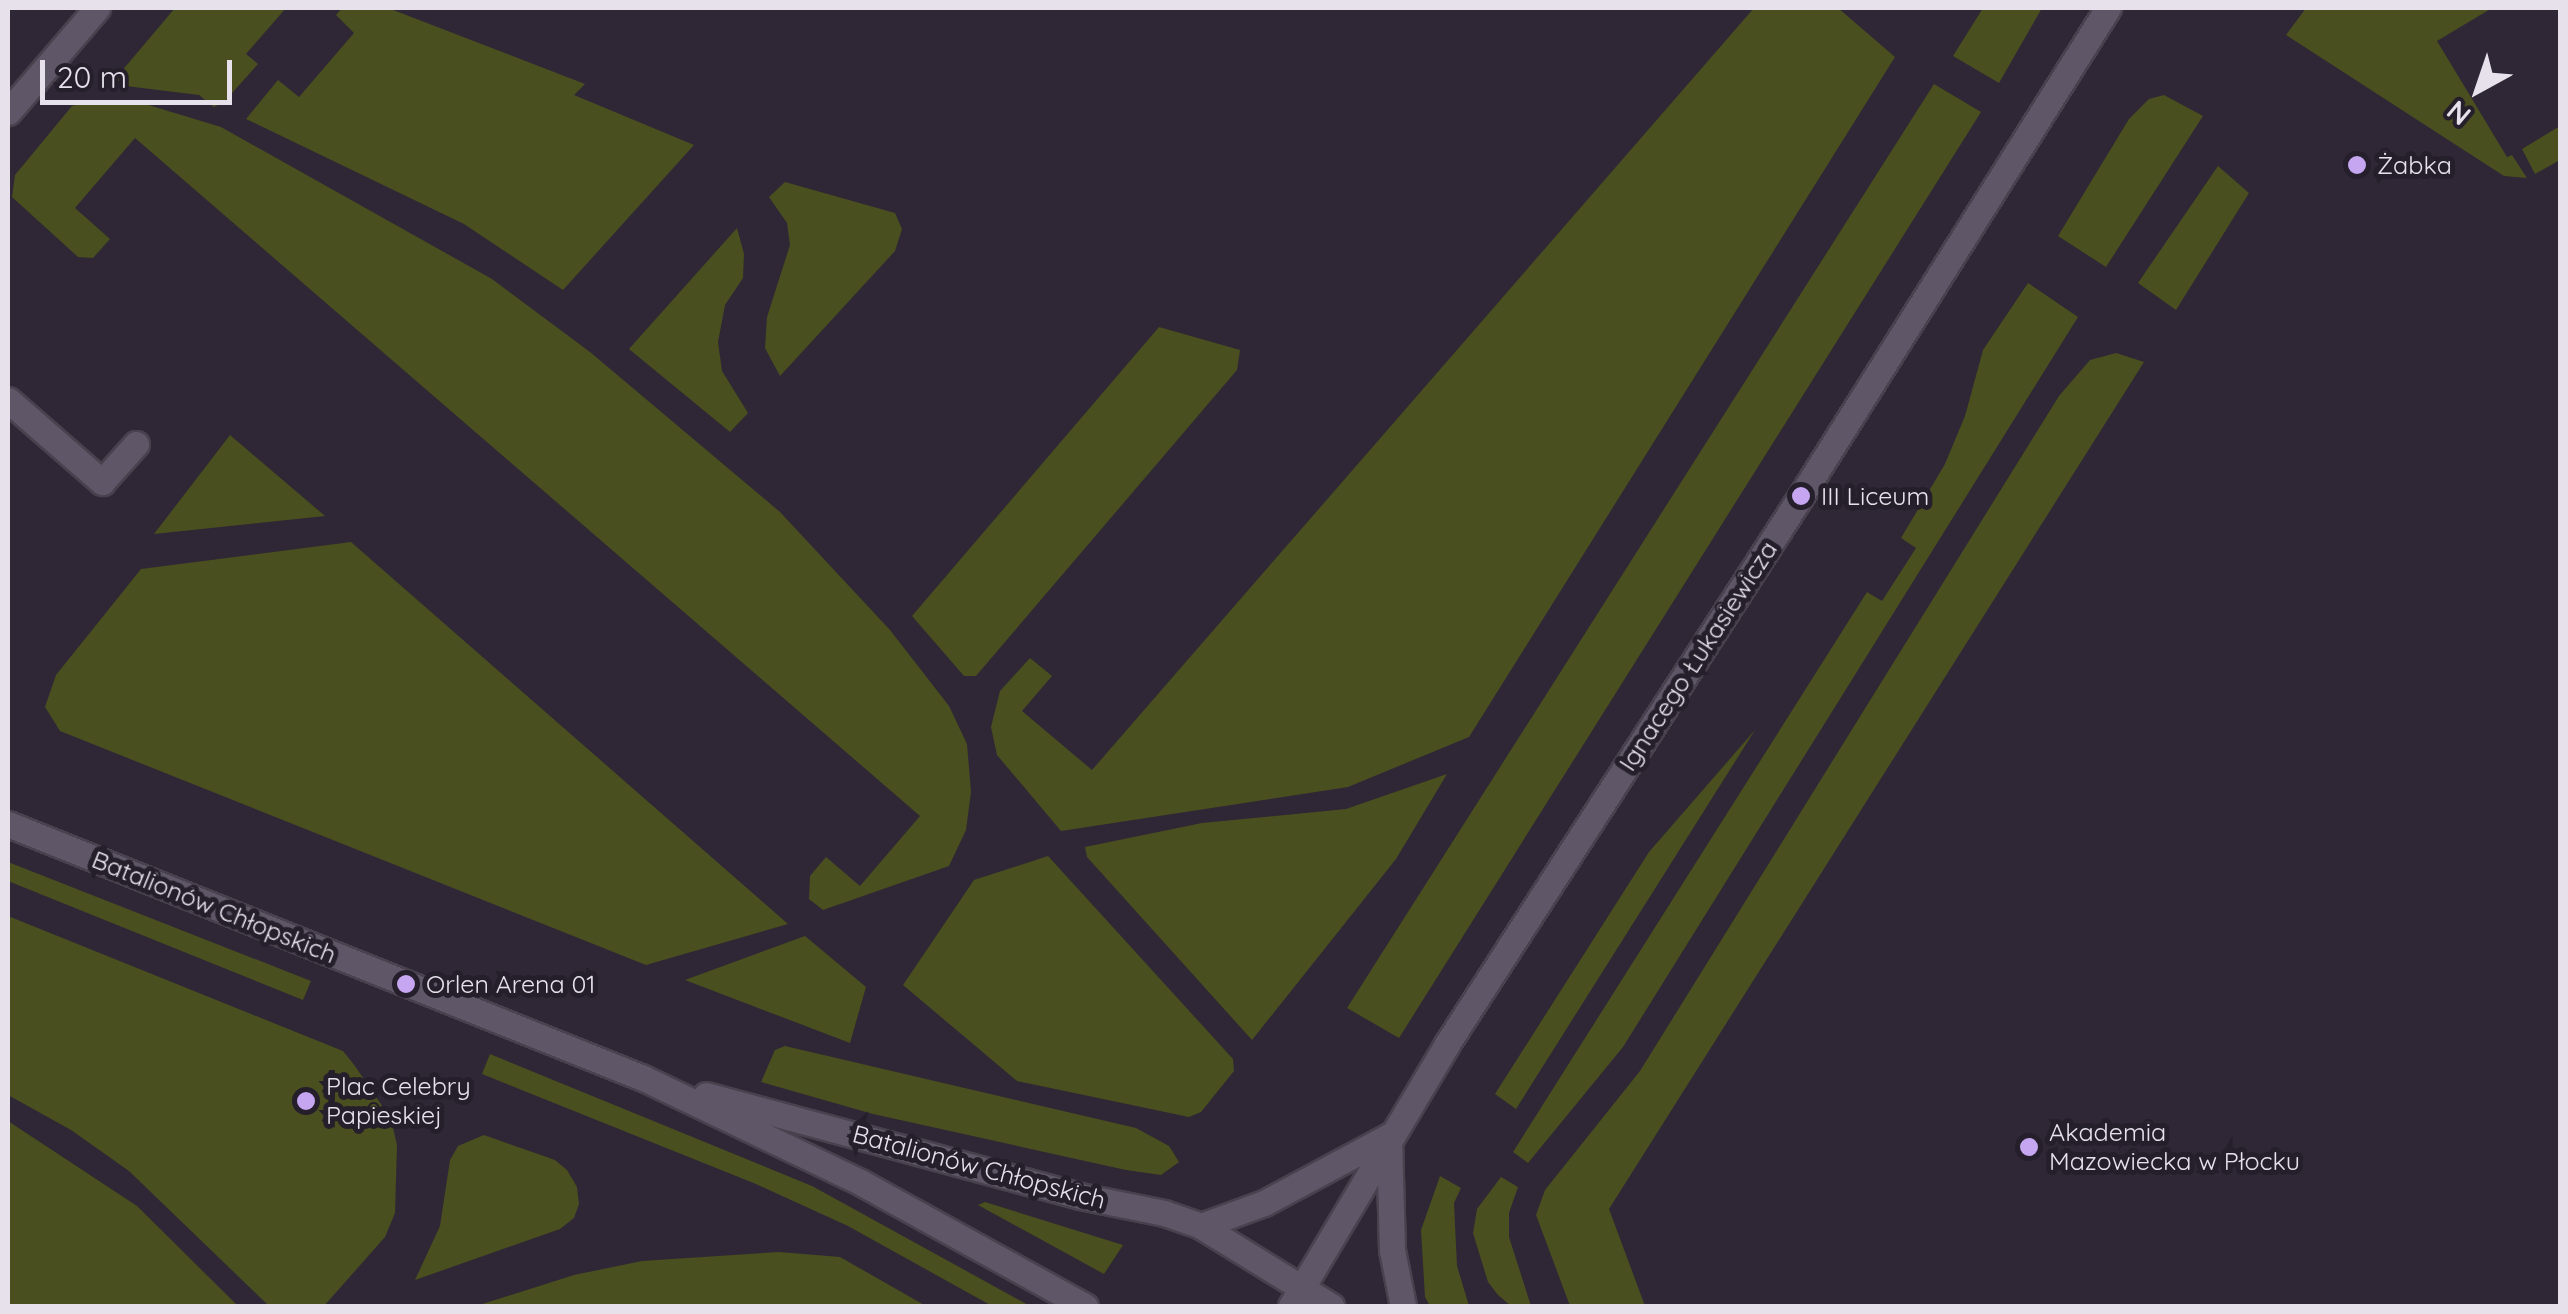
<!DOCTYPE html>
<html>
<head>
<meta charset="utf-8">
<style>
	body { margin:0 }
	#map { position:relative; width:2568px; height:1314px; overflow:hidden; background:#2f2735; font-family:Quicksand,sans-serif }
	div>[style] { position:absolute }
	.green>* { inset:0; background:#494f1e }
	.roads { filter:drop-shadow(2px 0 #49424e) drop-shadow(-2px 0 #49424e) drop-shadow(0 2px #49424e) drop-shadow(0 -2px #49424e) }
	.minor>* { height:25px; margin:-12.5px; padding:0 12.5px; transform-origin:12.5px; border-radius:12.5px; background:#5f5767 }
	.dots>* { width:28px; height:28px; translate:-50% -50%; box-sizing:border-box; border:5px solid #251e2b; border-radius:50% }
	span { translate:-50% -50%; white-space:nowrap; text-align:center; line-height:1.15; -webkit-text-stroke:10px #251e2b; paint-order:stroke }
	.poi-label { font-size:25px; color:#e6e1eb }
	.left { translate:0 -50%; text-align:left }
	.street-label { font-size:25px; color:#e6e1eb }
	.frame { position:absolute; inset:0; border:10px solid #e6e1eb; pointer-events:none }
	.north { position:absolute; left:2428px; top:40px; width:100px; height:100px; -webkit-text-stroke:8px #251e2b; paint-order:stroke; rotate:220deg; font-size:28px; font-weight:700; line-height:40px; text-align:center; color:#e6e1eb }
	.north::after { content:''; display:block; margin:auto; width:35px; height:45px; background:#e6e1eb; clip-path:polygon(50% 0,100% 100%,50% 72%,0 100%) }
	.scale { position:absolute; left:40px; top:60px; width:192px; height:45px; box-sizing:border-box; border:5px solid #e6e1eb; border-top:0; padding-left:12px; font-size:30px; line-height:35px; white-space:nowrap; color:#e6e1eb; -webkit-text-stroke:8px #251e2b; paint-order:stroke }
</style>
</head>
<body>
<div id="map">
	<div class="green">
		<i style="clip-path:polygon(175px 8px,286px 8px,246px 54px,258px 64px,225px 101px,214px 107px,199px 95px,126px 86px,115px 79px)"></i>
		<i style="clip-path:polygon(342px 8px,388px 8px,585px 84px,574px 95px,694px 145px,563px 290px,464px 224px,246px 119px,278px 80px,299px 97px,354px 33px,336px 15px)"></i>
		<i style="clip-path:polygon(1754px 8px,1838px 8px,1895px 57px,1469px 737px,1348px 787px,1061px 831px,997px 755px,991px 727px,1000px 691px,1030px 658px,1052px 676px,1022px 711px,1092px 770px)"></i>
		<i style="clip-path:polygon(1983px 8px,2042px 8px,1999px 83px,1953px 56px)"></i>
		<i style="clip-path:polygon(2306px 8px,2492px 8px,2437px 41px,2507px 157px,2512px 155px,2527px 178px,2504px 176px,2286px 35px)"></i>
		<i style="clip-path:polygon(1934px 84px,1981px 112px,1399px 1038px,1347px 1008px)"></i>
		<i style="clip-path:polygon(2164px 95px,2203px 116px,2106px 267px,2058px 236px,2129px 119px,2149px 99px)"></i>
		<i style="clip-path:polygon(94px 101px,145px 104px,221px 127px,492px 279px,590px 352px,780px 512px,890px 630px,949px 706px,967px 744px,971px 792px,966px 830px,949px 866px,823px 910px,809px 899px,810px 876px,826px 857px,860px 886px,920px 816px,135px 138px,75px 208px,110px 239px,93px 258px,78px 257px,12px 197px,15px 175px,72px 106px)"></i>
		<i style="clip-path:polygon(2560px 126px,2560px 160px,2535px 174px,2522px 149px)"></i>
		<i style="clip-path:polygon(2218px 166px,2249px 193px,2176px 310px,2138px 283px)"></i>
		<i style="clip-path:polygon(785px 182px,895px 213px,902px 229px,895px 251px,780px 376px,765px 348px,767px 317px,790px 245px,787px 223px,769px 197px)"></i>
		<i style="clip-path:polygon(737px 228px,744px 254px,743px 278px,725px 305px,718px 342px,722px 371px,748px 413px,730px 432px,629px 349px)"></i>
		<i style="clip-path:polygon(2028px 283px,2078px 317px,1623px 1047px,1528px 1163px,1513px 1152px,1867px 592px,1882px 601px,1916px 548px,1901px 538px,1945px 464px,1965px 416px,1983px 350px)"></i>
		<i style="clip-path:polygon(1159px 327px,1240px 350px,1237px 370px,976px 676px,964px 676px,912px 616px)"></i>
		<i style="clip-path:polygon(2116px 353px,2144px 362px,1609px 1209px,1645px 1306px,1570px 1306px,1536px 1215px,1545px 1190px,1640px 1071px,2059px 396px,2090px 360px)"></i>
		<i style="clip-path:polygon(230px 435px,325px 516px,154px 534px)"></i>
		<i style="clip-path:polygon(351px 542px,788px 924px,646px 965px,60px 731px,45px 707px,56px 675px,141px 569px)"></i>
		<i style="clip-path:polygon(1755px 730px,1516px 1109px,1495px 1094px,1649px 852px)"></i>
		<i style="clip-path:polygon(1447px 774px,1396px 859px,1252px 1040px,1087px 857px,1085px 847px,1202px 823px,1346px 809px)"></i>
		<i style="clip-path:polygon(1048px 856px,1233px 1059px,1234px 1071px,1201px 1112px,1189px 1117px,1017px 1081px,903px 985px,974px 880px)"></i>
		<i style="clip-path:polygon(8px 862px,311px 981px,303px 1000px,8px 881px)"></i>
		<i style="clip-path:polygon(8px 916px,343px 1051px,355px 1066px,391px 1119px,397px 1145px,395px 1213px,385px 1237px,324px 1306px,269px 1306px,129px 1171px,71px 1130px,8px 1095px)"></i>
		<i style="clip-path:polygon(805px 936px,866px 987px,850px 1043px,685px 980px)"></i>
		<i style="clip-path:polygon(785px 1046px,1136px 1128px,1169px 1146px,1179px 1162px,1161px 1175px,1126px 1170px,873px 1114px,761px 1082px,775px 1050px)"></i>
		<i style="clip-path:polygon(490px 1054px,812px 1186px,1030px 1306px,992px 1306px,848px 1226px,756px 1184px,482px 1074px)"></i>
		<i style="clip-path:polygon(8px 1121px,137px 1206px,238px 1306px,8px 1306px)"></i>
		<i style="clip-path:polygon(484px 1135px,555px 1160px,567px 1170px,577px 1187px,579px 1204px,574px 1218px,560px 1229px,415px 1280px,440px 1226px,450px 1160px,458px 1146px)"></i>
		<i style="clip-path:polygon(1440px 1176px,1461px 1188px,1454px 1203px,1457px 1266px,1469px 1306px,1430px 1306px,1425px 1297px,1421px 1230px)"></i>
		<i style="clip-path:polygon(1501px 1177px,1518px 1187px,1509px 1213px,1509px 1237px,1531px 1306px,1511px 1306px,1498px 1295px,1488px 1282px,1473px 1233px,1477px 1209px)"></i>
		<i style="clip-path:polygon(985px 1202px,1123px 1245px,1104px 1274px,978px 1205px)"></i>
		<i style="clip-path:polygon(779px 1252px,840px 1257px,926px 1306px,476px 1306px,574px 1275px,642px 1261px)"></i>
	</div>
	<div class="roads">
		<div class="minor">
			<i style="left:8px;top:112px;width:137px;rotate:-49.4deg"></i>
			<i style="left:8px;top:400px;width:125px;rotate:41.1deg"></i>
			<i style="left:102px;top:482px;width:51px;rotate:-48.2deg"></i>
			<i style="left:8px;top:824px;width:684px;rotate:21.8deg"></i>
			<i style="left:643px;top:1078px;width:241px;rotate:25.6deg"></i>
			<i style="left:860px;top:1182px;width:257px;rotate:28.9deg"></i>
			<i style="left:706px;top:1095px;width:387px;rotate:15.1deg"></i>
			<i style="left:1080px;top:1196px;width:86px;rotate:11.4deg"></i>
			<i style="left:1164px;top:1213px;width:39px;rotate:19deg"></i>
			<i style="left:1201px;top:1226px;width:153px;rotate:31.6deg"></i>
			<i style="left:1389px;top:1136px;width:114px;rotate:88.5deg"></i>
			<i style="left:1392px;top:1250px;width:57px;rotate:78.9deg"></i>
			<i style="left:1201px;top:1226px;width:67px;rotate:-20.1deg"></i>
			<i style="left:1264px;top:1203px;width:142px;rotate:-28.2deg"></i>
			<i style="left:1291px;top:1306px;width:305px;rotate:-59.2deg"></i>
			<i style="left:1447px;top:1044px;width:652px;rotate:-57.14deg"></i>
			<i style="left:1801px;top:496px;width:577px;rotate:-57.83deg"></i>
		</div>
	</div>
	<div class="dots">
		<i style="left:2357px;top:165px;background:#c6a6f0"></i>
		<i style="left:1801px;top:496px;background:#c6a6f0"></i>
		<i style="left:406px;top:984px;background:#c6a6f0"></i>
		<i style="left:306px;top:1101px;background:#c6a6f0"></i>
		<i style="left:2029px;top:1147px;background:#c6a6f0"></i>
	</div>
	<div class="poi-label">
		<span class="left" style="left:2377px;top:165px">Żabka</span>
		<span class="left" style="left:1821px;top:496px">III Liceum</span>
		<span class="left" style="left:426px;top:984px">Orlen Arena 01</span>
		<span class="left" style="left:326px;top:1101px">Plac Celebry<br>Papieskiej</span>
		<span class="left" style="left:2049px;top:1147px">Akademia<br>Mazowiecka w Płocku</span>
	</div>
	<div class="street-label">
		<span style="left:1698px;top:656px;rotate:-57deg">Ignacego Łukasiewicza</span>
		<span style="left:214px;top:907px;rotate:22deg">Batalionów Chłopskich</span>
		<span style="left:979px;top:1167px;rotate:15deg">Batalionów Chłopskich</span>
	</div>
	<div class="frame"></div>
	<div class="north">N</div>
	<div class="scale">20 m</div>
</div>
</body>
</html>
